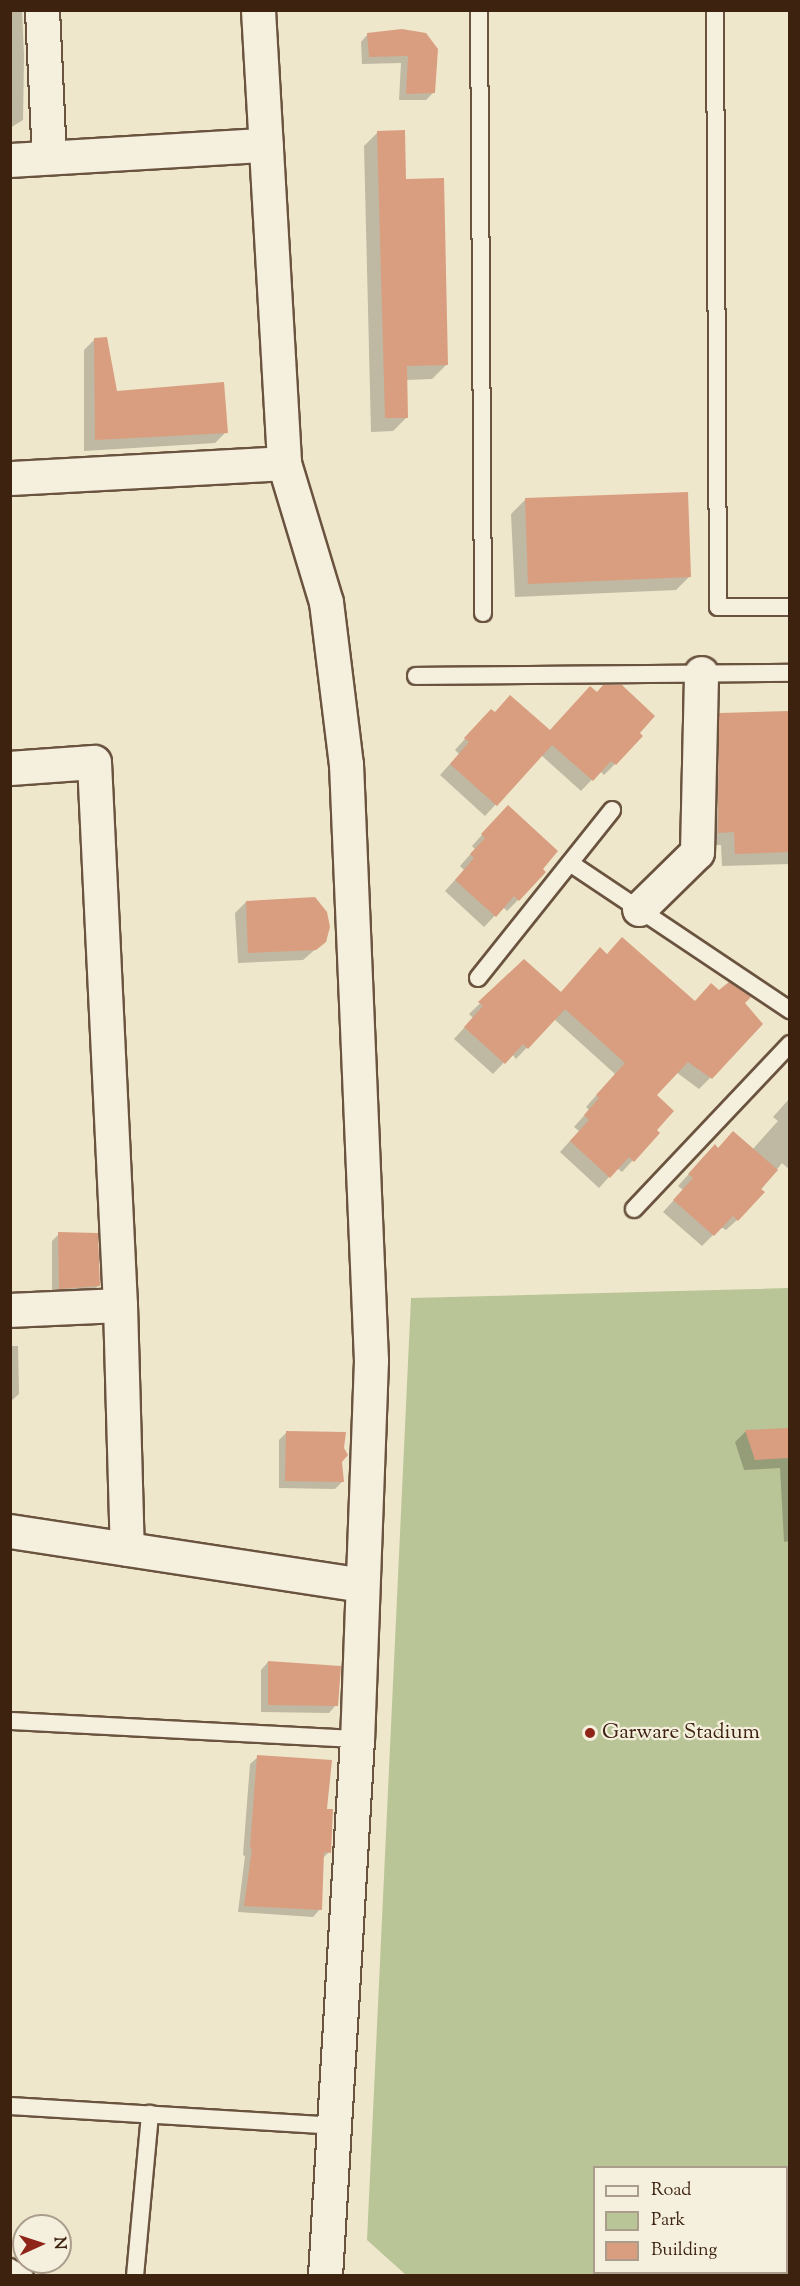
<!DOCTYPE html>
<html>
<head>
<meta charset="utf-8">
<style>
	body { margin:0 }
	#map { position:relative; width:800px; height:2286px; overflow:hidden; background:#efe7cb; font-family:"Sorts Mill Goudy",serif }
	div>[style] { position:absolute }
	.green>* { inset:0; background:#bac597 }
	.shadow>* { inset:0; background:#0003 }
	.building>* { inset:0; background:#d99e80 }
	.roads { filter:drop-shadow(2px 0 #6a533f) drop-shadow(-2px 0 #6a533f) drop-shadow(0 2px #6a533f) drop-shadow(0 -2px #6a533f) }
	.service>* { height:16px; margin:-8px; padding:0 8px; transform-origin:8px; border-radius:8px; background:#f5efdd }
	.minor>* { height:33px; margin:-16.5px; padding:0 16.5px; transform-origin:16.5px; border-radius:16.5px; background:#f5efdd }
	.dots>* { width:16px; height:16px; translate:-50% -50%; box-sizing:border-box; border:3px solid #f5efdd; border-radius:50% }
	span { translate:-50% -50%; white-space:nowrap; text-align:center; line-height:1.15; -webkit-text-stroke:4.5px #f5efdd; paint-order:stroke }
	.poi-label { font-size:21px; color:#3d2210 }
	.left { translate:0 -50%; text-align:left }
	.frame { position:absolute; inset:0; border:12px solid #3d2210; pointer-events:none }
	.legend { position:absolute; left:593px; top:2166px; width:195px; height:108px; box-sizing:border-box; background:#f5efdd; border:2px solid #ab9d8b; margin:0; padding:8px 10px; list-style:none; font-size:18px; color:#3d2210 }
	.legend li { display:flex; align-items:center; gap:12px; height:30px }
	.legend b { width:30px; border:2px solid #ab9d8b }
	.north { position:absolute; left:12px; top:2214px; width:60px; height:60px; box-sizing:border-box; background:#f5efdd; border:2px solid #ab9d8b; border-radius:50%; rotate:87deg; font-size:16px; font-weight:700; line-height:24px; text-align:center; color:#3d2210 }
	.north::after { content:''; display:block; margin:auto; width:21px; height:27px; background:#8f2418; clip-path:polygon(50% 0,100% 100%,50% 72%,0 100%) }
</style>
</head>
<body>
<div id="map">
	<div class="green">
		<i style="clip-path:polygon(evenodd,789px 1288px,789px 2275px,406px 2275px,367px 2240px,411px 1298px,789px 1288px,594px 2168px,786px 2168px,786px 2272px,594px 2272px,594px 2168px)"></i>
	</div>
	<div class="shadow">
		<i style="clip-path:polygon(10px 10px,22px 10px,24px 56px,23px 120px,10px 128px)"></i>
		<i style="clip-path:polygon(402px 30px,434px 92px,426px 100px,399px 100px,401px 63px,362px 64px,361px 42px,368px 34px)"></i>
		<i style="clip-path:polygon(378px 132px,404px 180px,446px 365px,432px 379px,406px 380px,407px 417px,393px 431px,371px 432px,364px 146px)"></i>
		<i style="clip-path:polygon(95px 339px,115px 392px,226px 432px,215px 443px,84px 451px,84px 350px)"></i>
		<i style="clip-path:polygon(525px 500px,690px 576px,676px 590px,515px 597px,511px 514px)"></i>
		<i style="clip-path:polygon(790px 713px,790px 864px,722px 866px,721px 845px,706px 845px,706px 728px,719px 714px)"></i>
		<i style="clip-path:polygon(480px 722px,549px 731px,638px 733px,615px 764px,604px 775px,600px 771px,581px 791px,541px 755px,485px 816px,440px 775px,459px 754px,455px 750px)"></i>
		<i style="clip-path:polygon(498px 817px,518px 900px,507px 911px,503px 907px,484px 927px,445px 891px,464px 870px,460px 866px,475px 849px,472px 846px)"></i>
		<i style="clip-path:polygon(246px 902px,325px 941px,303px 960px,238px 963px,235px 913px)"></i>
		<i style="clip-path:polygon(607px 955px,695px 1003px,719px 992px,742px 1003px,710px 1078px,699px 1089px,676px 1072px,655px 1095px,655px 1130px,658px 1133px,622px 1172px,617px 1168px,599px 1188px,560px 1152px,579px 1131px,574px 1127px,589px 1110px,586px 1107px,615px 1074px,554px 1019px,516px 1059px,512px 1054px,493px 1074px,454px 1039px,473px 1018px,469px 1014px,524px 961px,561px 993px)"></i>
		<i style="clip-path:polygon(790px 1098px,790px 1170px,782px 1163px,737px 1220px,726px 1230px,721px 1227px,702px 1246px,663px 1212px,683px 1190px,678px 1186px,704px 1157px,718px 1149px,752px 1150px,778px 1121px,773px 1117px)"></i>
		<i style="clip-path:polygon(59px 1234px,99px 1285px,91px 1293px,52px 1296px,52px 1241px)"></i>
		<i style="clip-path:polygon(10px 1346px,18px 1346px,19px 1394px,10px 1402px)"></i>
		<i style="clip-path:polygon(790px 1429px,790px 1541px,784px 1542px,780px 1468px,744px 1470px,735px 1442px,745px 1432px)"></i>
		<i style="clip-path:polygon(286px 1433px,342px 1482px,335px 1489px,279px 1488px,279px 1440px)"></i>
		<i style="clip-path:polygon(268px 1662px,336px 1705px,329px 1713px,261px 1712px,261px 1670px)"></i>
		<i style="clip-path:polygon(258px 1757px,329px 1852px,322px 1859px,320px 1909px,313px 1917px,238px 1912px,245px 1856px,243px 1855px,250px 1764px)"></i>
	</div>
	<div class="building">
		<i style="clip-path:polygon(402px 29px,426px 33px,438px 49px,435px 93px,406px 94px,408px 56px,369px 57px,367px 33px)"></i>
		<i style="clip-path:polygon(405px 130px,406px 179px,444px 178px,448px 365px,407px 366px,408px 418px,385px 418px,377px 131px)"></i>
		<i style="clip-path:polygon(107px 337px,117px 391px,224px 382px,228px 433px,95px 440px,94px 338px)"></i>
		<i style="clip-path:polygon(688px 492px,691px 577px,528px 584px,525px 498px)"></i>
		<i style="clip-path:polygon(603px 685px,622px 685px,655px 716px,640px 733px,643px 736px,616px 765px,611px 761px,593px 781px,552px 745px,497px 806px,450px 764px,469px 742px,464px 738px,491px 709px,495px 712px,510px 695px,550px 730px,590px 686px,597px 692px)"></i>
		<i style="clip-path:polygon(789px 711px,789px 852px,735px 854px,734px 832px,718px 833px,719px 713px)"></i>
		<i style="clip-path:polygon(508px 805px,558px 851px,543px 869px,546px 872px,519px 901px,514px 896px,496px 917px,455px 880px,474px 858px,470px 854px,485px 838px,481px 834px)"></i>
		<i style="clip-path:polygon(315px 897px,327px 912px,330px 927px,326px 942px,316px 950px,248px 953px,246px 901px)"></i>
		<i style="clip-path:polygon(622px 937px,695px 1001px,711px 983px,719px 990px,729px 982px,751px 997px,745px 1003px,763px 1024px,712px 1079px,688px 1062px,657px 1095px,674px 1111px,657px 1130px,660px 1133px,634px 1162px,629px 1157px,610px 1178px,570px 1141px,589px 1120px,584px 1115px,599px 1098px,596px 1095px,625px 1063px,565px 1009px,528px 1049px,523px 1044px,505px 1064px,464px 1027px,483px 1006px,478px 1002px,524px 959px,561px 992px,600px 947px,607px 954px)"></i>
		<i style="clip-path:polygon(733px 1131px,778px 1170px,761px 1189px,765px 1192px,738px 1221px,733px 1216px,714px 1236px,673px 1200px,693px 1178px,688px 1174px,715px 1144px,718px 1148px)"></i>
		<i style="clip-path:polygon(58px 1232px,98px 1233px,100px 1286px,59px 1289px)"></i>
		<i style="clip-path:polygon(789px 1428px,789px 1458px,755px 1460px,745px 1430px)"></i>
		<i style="clip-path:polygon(286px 1431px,346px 1432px,344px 1448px,348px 1455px,342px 1462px,344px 1482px,285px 1481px)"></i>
		<i style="clip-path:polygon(268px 1661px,341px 1666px,338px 1706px,268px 1705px)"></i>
		<i style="clip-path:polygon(257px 1755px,332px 1760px,327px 1809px,333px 1809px,331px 1853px,324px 1852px,322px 1910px,244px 1906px,252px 1849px,250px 1848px)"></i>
	</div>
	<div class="roads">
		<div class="service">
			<i style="left:479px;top:10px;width:603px;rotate:89.62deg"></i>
			<i style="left:715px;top:10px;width:597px;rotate:89.71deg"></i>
			<i style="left:718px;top:607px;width:72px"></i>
			<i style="left:416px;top:676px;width:374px;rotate:-0.5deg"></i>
			<i style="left:570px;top:863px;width:265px;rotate:33.8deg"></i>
			<i style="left:478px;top:978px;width:215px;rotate:-51.4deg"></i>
			<i style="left:634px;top:1209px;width:227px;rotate:-46.6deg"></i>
			<i style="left:10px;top:1721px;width:347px;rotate:3deg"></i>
			<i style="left:10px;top:2106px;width:324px;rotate:3.5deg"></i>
			<i style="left:10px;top:2267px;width:17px;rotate:31deg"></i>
			<i style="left:135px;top:2276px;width:163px;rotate:-84.7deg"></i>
		</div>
		<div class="minor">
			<i style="left:42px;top:10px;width:147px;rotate:87.3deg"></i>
			<i style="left:258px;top:10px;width:454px;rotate:86.7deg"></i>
			<i style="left:284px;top:463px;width:145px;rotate:73.2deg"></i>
			<i style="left:326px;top:602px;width:163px;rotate:83deg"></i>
			<i style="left:346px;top:764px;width:597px;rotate:87.6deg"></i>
			<i style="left:371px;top:1360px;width:379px;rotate:92.1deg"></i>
			<i style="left:357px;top:1739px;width:538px;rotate:93.41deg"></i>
			<i style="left:10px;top:160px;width:256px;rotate:-3.4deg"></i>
			<i style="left:10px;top:478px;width:274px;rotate:-3.1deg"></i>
			<i style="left:10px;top:768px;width:84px;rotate:-4.1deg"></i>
			<i style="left:94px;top:762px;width:544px;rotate:87.26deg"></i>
			<i style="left:120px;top:1305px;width:244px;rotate:88.4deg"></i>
			<i style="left:639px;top:909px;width:81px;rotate:-44.5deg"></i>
			<i style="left:697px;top:852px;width:179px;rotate:-88.7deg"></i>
			<i style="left:10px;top:1310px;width:110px;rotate:-2.6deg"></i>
			<i style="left:10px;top:1531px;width:356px;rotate:8.7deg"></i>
		</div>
	</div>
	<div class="dots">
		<i style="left:590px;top:1733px;background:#8f2418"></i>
	</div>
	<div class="poi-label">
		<span class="left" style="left:602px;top:1733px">Garware Stadium</span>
	</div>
	<div class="frame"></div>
	<ul class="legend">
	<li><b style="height:8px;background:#f5efdd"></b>Road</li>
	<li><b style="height:16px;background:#bac597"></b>Park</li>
	<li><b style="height:16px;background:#d99e80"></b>Building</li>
	</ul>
	<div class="north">N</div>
</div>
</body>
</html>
